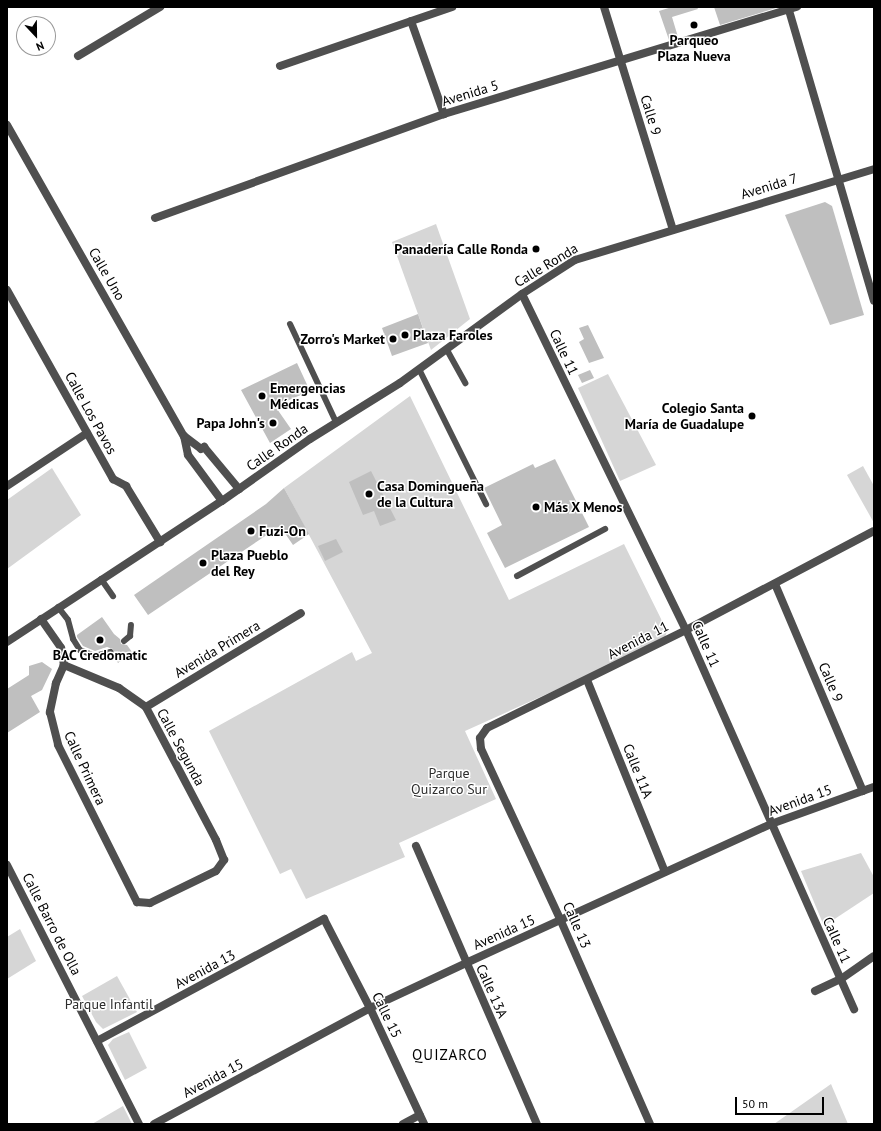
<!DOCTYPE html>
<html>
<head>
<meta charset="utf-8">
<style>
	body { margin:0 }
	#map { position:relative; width:881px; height:1131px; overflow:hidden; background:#fff; font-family:"PT Sans",sans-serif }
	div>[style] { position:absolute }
	.green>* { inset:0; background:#d6d6d6 }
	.building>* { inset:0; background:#bfbfbf }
	.lane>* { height:6px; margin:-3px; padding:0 3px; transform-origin:3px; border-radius:3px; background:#4f4f4f }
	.street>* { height:8px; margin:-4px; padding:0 4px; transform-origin:4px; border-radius:4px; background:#4f4f4f }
	.dots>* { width:11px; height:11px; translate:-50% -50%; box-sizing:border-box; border:2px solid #fff; border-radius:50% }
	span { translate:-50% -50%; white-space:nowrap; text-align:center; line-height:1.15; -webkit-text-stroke:3px #fff; paint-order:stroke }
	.poi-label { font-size:14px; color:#000; font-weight:700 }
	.right { translate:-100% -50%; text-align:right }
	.left { translate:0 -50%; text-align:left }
	.street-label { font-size:14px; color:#000 }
	.park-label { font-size:14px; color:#2d2d2d }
	.neighbourhood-label { font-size:15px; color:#000; letter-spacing:1px }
	.frame { position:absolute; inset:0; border:8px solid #000; pointer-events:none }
	.north { position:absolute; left:16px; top:16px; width:40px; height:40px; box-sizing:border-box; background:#fff; border:1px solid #999; border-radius:50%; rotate:158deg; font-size:11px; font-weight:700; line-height:16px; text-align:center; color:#000 }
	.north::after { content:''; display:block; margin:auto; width:14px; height:18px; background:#000; clip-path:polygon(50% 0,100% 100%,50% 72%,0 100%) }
	.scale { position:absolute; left:735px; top:1097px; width:89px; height:18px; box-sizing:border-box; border:2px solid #000; border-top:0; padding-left:5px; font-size:12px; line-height:14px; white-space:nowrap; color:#000; -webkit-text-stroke:3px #fff; paint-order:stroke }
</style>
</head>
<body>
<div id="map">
	<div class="green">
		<i style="clip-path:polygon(436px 224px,470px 319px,431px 350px,392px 242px)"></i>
		<i style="clip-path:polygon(608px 374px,656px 465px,620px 481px,578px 388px)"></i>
		<i style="clip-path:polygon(410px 396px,509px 600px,624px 544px,667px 631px,664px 641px,465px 731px,496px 799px,399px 843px,405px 857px,306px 899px,291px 869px,280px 874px,209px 731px,352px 652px,356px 661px,372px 653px,284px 488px)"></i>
		<i style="clip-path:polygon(863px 466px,874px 486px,874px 523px,847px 475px)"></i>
		<i style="clip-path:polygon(52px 468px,81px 515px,7px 569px,7px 500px)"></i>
		<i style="clip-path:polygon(861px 853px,874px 877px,874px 893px,824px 926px,801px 871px)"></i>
		<i style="clip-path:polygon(20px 929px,36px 961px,7px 979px,7px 937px)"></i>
		<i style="clip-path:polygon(117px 976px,137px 1012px,103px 1029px,96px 1022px,82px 996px)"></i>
		<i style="clip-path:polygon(129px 1032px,147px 1068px,125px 1080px,108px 1045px,113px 1039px)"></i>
		<i style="clip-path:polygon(831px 1084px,848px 1124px,774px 1124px)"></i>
		<i style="clip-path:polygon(123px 1106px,132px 1124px,92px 1124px)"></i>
	</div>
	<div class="building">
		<i style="clip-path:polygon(672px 7px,697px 7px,698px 9px,672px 17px,678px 37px,669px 40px,659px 11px)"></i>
		<i style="clip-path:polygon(714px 7px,776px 7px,776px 8px,720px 25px)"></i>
		<i style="clip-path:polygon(825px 202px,832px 206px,864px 315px,830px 325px,785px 215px)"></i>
		<i style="clip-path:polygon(418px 314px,428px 343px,392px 356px,382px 328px)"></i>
		<i style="clip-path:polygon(588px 325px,604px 358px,589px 363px,579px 342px,584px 339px,579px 328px)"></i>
		<i style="clip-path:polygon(297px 363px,310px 391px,275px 406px,291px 429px,270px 443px,241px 390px)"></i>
		<i style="clip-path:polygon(590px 370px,594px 378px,582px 383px,578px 375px)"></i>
		<i style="clip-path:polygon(555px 459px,589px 527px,505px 568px,487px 533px,502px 525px,484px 488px,533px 464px,535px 468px)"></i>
		<i style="clip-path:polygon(371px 471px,396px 520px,380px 526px,374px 511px,363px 515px,349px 482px)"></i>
		<i style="clip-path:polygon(284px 488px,309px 534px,293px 545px,280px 526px,148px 615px,134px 595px,266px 504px)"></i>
		<i style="clip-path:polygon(336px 539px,343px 552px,325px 561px,318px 546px)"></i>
		<i style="clip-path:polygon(102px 617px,114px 634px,120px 639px,121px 644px,127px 645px,132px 652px,118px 663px,113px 655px,113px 649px,107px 647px,95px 651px,83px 646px,77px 637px,77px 635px)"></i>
		<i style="clip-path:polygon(42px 662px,52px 669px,42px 690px,31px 696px,40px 712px,7px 733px,7px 689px,29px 675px,29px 666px)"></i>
	</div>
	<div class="lane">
		<i style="left:290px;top:324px;width:108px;rotate:64.9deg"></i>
		<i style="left:447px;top:350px;width:38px;rotate:61deg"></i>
		<i style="left:419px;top:369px;width:151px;rotate:63.6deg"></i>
		<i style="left:517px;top:576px;width:100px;rotate:-28.1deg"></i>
		<i style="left:101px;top:579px;width:21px;rotate:55deg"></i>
		<i style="left:58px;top:607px;width:16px;rotate:52deg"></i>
		<i style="left:68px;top:620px;width:20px;rotate:75deg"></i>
		<i style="left:73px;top:639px;width:13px;rotate:58deg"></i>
		<i style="left:80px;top:650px;width:16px;rotate:22deg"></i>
		<i style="left:95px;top:656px;width:16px;rotate:-15deg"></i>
		<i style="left:124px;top:641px;width:8px;rotate:-40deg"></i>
		<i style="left:130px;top:636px;width:11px;rotate:-85deg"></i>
	</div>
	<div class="street">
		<i style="left:604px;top:7px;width:233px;rotate:72.8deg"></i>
		<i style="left:788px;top:7px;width:306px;rotate:73.7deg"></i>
		<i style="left:411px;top:21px;width:99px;rotate:70.5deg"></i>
		<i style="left:78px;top:56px;width:96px;rotate:-30.9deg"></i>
		<i style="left:280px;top:66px;width:182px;rotate:-18.9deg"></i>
		<i style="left:7px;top:125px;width:358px;rotate:60.4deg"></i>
		<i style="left:184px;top:436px;width:19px;rotate:78deg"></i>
		<i style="left:188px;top:455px;width:57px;rotate:53.5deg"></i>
		<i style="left:155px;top:218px;width:307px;rotate:-19.8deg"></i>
		<i style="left:444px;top:114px;width:369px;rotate:-16.9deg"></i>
		<i style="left:7px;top:290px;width:217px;rotate:60.7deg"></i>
		<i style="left:113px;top:479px;width:15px;rotate:28deg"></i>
		<i style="left:126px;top:486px;width:66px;rotate:58.7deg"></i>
		<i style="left:522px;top:294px;width:374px;rotate:64deg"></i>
		<i style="left:686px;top:630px;width:415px;rotate:66.1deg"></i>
		<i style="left:184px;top:436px;width:21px;rotate:37deg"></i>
		<i style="left:201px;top:449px;width:4px;rotate:-34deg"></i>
		<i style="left:204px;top:447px;width:55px;rotate:50.2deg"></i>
		<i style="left:7px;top:486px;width:96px;rotate:-33.5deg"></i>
		<i style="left:775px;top:584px;width:225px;rotate:67deg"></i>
		<i style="left:41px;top:619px;width:35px;rotate:55deg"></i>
		<i style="left:61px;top:648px;width:17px;rotate:80deg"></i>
		<i style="left:64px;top:665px;width:20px;rotate:114deg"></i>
		<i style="left:56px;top:683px;width:30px;rotate:102deg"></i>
		<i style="left:50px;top:712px;width:34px;rotate:76deg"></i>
		<i style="left:58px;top:745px;width:176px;rotate:63.3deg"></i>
		<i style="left:137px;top:902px;width:13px;rotate:4deg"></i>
		<i style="left:150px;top:903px;width:73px;rotate:-25.9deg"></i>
		<i style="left:216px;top:871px;width:14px;rotate:-54deg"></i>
		<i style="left:224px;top:860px;width:22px;rotate:-112deg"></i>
		<i style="left:216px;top:840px;width:150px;rotate:-117.8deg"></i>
		<i style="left:146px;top:707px;width:33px;rotate:-145deg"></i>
		<i style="left:119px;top:688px;width:60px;rotate:-157.3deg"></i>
		<i style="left:7px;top:642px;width:257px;rotate:-33.3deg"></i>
		<i style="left:222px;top:501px;width:108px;rotate:-35.2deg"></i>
		<i style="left:310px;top:439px;width:106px;rotate:-31.9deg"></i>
		<i style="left:400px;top:383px;width:151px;rotate:-36.1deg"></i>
		<i style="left:522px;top:294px;width:63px;rotate:-32.7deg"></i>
		<i style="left:575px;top:260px;width:313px;rotate:-16.9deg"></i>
		<i style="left:587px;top:680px;width:207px;rotate:67.9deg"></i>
		<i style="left:146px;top:707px;width:181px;rotate:-31.2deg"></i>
		<i style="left:416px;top:846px;width:303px;rotate:66.5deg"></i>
		<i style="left:7px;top:865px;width:291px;rotate:63deg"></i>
		<i style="left:815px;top:991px;width:29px;rotate:-25deg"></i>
		<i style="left:841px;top:979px;width:40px;rotate:-34.9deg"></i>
		<i style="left:97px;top:1041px;width:258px;rotate:-28.3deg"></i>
		<i style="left:324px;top:919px;width:100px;rotate:62.7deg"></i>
		<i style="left:370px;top:1008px;width:128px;rotate:65deg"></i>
		<i style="left:154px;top:1124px;width:245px;rotate:-28.2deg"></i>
		<i style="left:370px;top:1008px;width:106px;rotate:-25.1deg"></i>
		<i style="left:466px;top:963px;width:335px;rotate:-24.5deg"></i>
		<i style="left:771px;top:824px;width:109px;rotate:-19.8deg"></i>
		<i style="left:403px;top:1124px;width:19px;rotate:-28deg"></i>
		<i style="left:650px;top:1124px;width:222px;rotate:-113.7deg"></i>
		<i style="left:561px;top:921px;width:190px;rotate:-114.9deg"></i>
		<i style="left:481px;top:749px;width:11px;rotate:-95deg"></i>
		<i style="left:480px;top:738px;width:12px;rotate:-55deg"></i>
		<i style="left:487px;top:728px;width:222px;rotate:-26.2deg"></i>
		<i style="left:686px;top:630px;width:212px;rotate:-27.8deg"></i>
	</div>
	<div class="dots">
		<i style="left:694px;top:25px;background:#000"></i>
		<i style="left:536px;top:249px;background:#000"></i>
		<i style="left:405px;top:335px;background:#000"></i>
		<i style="left:393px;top:339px;background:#000"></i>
		<i style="left:262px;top:396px;background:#000"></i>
		<i style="left:752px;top:416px;background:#000"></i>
		<i style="left:273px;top:423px;background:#000"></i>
		<i style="left:369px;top:494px;background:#000"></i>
		<i style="left:536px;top:507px;background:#000"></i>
		<i style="left:251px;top:531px;background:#000"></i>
		<i style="left:203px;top:563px;background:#000"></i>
		<i style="left:100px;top:640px;background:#000"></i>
	</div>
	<div class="poi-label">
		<span style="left:694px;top:48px">Parqueo<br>Plaza Nueva</span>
		<span class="right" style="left:528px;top:249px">Panadería Calle Ronda</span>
		<span class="left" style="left:413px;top:335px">Plaza Faroles</span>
		<span class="right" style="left:385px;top:339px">Zorro's Market</span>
		<span class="left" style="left:270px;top:396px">Emergencias<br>Médicas</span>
		<span class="right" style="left:744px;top:416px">Colegio Santa<br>María de Guadalupe</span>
		<span class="right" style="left:265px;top:423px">Papa John's</span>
		<span class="left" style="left:377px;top:494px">Casa Domingueña<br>de la Cultura</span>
		<span class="left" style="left:544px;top:507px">Más X Menos</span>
		<span class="left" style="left:259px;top:531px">Fuzi-On</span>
		<span class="left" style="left:211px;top:563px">Plaza Pueblo<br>del Rey</span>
		<span style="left:100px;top:655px">BAC Credomatic</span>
	</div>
	<div class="street-label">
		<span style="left:470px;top:93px;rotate:-17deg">Avenida 5</span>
		<span style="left:651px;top:115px;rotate:73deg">Calle 9</span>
		<span style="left:769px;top:186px;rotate:-17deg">Avenida 7</span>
		<span style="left:546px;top:265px;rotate:-31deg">Calle Ronda</span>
		<span style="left:107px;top:274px;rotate:60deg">Calle Uno</span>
		<span style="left:564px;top:352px;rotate:65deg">Calle 11</span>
		<span style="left:91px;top:413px;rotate:61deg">Calle Los Pavos</span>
		<span style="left:277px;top:447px;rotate:-35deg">Calle Ronda</span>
		<span style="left:638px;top:640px;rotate:-27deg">Avenida 11</span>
		<span style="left:706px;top:644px;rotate:66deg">Calle 11</span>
		<span style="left:217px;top:649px;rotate:-31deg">Avenida Primera</span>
		<span style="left:831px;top:682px;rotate:67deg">Calle 9</span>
		<span style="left:181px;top:747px;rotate:62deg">Calle Segunda</span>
		<span style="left:85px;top:768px;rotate:65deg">Calle Primera</span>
		<span style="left:638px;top:771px;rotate:68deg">Calle 11A</span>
		<span style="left:800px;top:800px;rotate:-20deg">Avenida 15</span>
		<span style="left:52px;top:924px;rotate:63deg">Calle Barro de Olla</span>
		<span style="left:577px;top:925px;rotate:66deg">Calle 13</span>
		<span style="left:504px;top:932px;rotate:-24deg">Avenida 15</span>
		<span style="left:837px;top:940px;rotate:66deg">Calle 11</span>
		<span style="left:205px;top:969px;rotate:-28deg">Avenida 13</span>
		<span style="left:492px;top:991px;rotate:66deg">Calle 13A</span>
		<span style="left:387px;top:1015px;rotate:64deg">Calle 15</span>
		<span style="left:213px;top:1078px;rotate:-28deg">Avenida 15</span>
	</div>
	<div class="park-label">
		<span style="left:449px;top:781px">Parque<br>Quizarco Sur</span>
		<span style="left:109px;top:1004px">Parque Infantil</span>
	</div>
	<div class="neighbourhood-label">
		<span style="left:450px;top:1055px">QUIZARCO</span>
	</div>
	<div class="frame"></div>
	<div class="north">N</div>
	<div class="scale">50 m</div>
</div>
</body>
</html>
